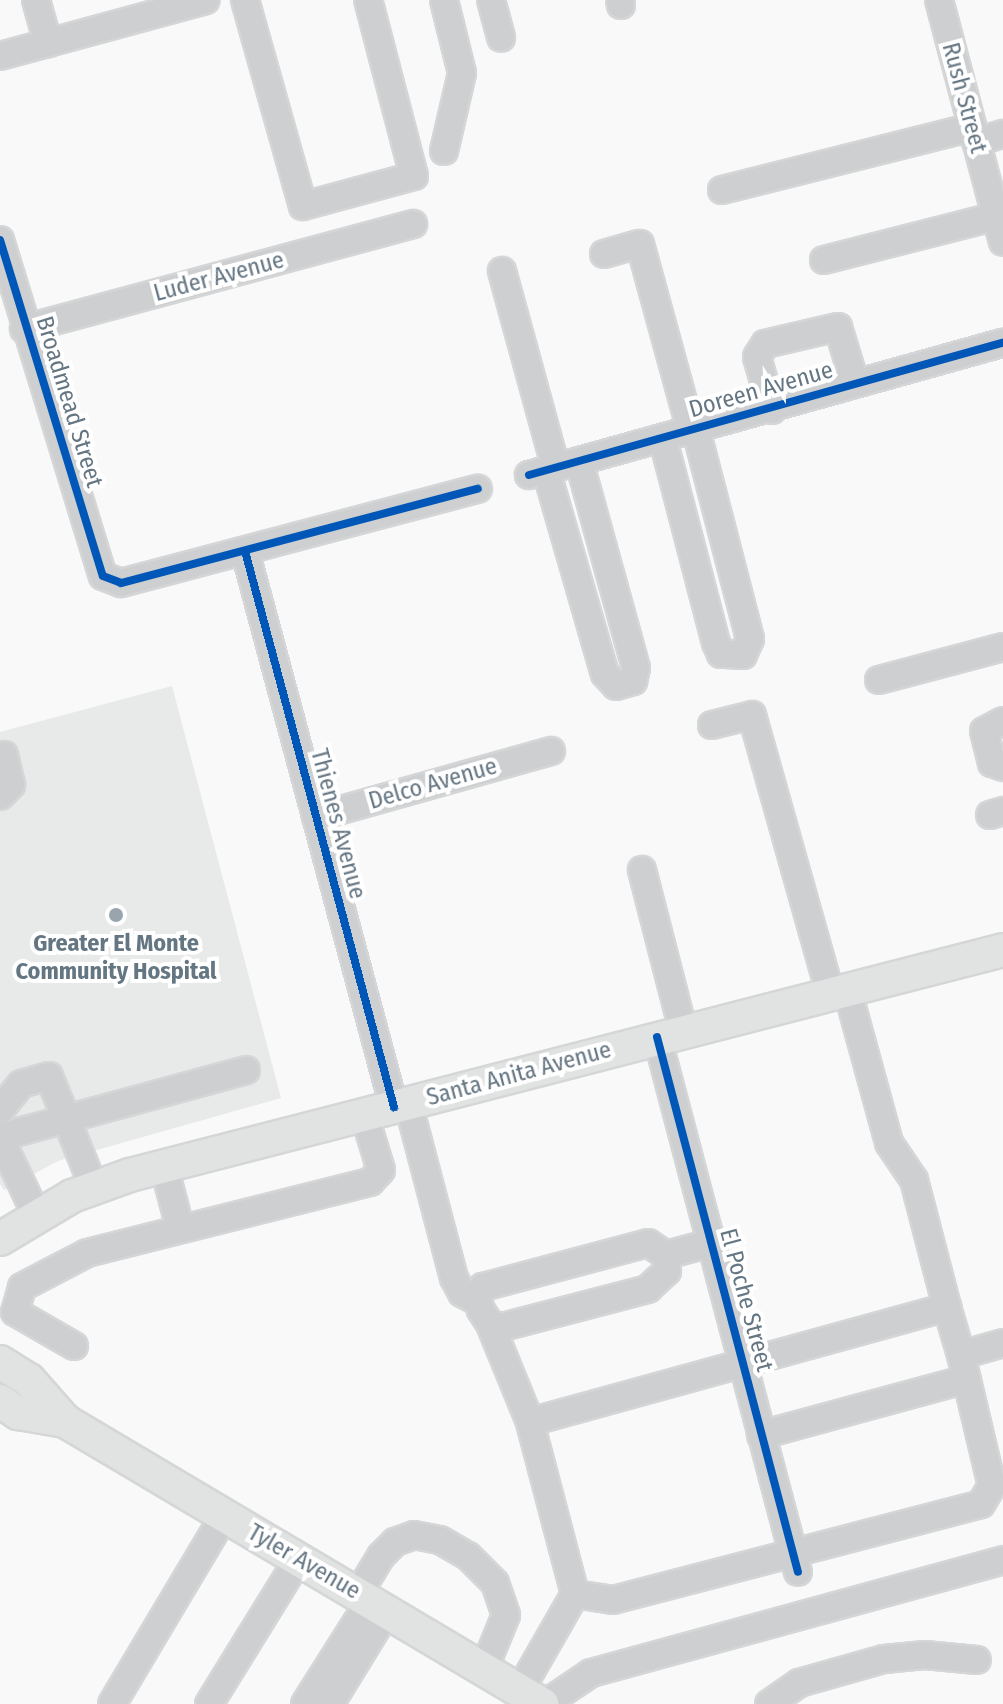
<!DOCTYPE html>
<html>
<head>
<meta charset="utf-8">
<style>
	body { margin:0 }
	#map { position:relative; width:1003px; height:1704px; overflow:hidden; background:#f9f9f9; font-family:"Fira Sans Condensed",sans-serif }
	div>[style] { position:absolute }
	.built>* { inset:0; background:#e8e9e9 }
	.roads { filter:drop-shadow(2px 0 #d5d6d7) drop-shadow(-2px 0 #d5d6d7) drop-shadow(0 2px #d5d6d7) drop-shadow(0 -2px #d5d6d7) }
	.minor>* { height:26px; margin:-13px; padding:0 13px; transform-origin:13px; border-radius:13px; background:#cecfd0 }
	.major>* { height:32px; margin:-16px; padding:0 16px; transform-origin:16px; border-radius:16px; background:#e1e2e2 }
	.cycleway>* { height:8px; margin:-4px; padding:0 4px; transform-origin:4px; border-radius:4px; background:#0057b8 }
	.dots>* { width:22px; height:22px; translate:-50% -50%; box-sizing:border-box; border:4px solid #fff; border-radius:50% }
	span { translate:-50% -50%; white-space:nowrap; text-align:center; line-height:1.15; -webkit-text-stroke:8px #fff; paint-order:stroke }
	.street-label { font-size:24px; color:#657683 }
	.poi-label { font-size:24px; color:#657683; font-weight:700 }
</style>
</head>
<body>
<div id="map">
	<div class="built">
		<i style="clip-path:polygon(172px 686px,281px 1098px,58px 1161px,4px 1190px,0 1184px,0 732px)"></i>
	</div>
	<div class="roads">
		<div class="minor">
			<i style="left:36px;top:0;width:45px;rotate:74.4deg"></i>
			<i style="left:245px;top:0;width:214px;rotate:74.3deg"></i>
			<i style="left:303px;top:206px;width:115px;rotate:-15.1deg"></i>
			<i style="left:414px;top:176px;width:182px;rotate:-104.6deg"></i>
			<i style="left:491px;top:0;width:39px;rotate:75deg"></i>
			<i style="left:620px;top:0;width:5px;rotate:79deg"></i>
			<i style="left:939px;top:0;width:250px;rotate:75.2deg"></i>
			<i style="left:0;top:56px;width:213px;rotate:-15.2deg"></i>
			<i style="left:976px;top:142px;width:28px;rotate:-17deg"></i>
			<i style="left:444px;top:151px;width:80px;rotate:-77deg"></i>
			<i style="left:462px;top:73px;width:75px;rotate:-103.9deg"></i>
			<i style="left:722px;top:190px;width:258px;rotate:-14.1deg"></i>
			<i style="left:0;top:240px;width:351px;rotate:73deg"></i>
			<i style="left:103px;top:576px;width:19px;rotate:21deg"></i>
			<i style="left:121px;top:583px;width:369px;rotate:-14.8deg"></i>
			<i style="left:604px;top:254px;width:37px;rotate:-16deg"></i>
			<i style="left:640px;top:244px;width:186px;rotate:74.7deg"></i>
			<i style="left:689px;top:423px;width:10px;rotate:45deg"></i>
			<i style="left:696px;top:430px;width:216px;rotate:75.5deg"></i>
			<i style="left:750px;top:639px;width:17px;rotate:114deg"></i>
			<i style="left:743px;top:655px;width:22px;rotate:-177deg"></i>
			<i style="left:721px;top:654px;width:12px;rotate:-114deg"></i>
			<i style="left:716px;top:643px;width:211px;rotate:-104.6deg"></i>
			<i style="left:824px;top:260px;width:178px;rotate:-14.3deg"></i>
			<i style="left:502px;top:271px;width:204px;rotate:74.7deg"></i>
			<i style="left:24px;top:329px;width:403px;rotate:-15.1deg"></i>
			<i style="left:772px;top:410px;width:55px;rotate:-105.8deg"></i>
			<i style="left:757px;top:357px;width:15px;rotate:-58deg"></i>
			<i style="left:765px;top:344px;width:75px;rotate:-13.1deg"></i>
			<i style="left:838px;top:327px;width:59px;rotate:73.1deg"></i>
			<i style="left:546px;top:470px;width:212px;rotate:73.9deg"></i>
			<i style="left:605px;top:674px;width:16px;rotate:47deg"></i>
			<i style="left:616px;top:686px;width:18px;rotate:-16deg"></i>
			<i style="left:633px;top:681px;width:13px;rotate:-77deg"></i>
			<i style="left:636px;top:668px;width:215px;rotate:-105.4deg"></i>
			<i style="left:529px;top:475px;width:492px;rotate:-15.6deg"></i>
			<i style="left:245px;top:551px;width:576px;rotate:75deg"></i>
			<i style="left:879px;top:680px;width:128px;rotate:-14.9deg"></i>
			<i style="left:1003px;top:721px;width:21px;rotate:152deg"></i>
			<i style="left:984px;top:731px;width:33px;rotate:76deg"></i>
			<i style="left:992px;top:763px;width:12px;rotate:20deg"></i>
			<i style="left:712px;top:725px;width:41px;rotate:-14deg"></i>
			<i style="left:752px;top:715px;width:289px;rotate:74.3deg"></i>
			<i style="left:0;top:796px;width:16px;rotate:-45deg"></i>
			<i style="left:11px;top:785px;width:31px;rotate:-103deg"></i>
			<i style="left:990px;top:815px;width:14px;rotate:-17deg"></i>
			<i style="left:316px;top:817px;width:244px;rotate:-15.7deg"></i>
			<i style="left:642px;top:870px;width:165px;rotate:75.6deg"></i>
			<i style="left:847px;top:989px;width:160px;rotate:74.7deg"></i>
			<i style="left:889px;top:1143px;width:45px;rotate:56deg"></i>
			<i style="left:914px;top:1180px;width:131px;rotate:75.4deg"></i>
			<i style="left:657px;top:1037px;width:553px;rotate:75.24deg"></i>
			<i style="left:408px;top:1103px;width:181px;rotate:75.3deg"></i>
			<i style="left:454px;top:1278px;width:17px;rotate:62deg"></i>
			<i style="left:462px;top:1293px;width:19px;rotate:28deg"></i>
			<i style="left:0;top:1110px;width:33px;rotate:-51deg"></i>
			<i style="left:21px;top:1084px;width:29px;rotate:-16deg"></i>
			<i style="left:49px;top:1076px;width:121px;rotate:68.1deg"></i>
			<i style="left:0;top:1137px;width:255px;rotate:-15.2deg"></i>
			<i style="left:0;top:1138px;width:84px;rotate:64.7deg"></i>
			<i style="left:164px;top:1166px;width:64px;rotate:75.5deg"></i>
			<i style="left:648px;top:1243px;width:22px;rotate:34deg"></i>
			<i style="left:666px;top:1255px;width:16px;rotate:86deg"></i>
			<i style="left:667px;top:1271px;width:26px;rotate:137deg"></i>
			<i style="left:648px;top:1289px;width:151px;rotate:165.4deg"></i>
			<i style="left:502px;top:1327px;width:12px;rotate:-166deg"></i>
			<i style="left:490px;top:1324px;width:17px;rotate:-123deg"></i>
			<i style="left:481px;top:1310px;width:14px;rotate:-107deg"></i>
			<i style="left:477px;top:1297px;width:12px;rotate:-59deg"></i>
			<i style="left:483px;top:1287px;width:171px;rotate:-14.9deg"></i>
			<i style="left:666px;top:1255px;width:47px;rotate:-14.9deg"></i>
			<i style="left:490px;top:1324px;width:106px;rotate:67.8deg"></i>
			<i style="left:74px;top:1346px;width:68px;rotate:-150deg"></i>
			<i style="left:15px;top:1312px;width:26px;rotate:-74deg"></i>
			<i style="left:22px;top:1287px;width:73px;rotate:-27.6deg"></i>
			<i style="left:87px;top:1253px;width:292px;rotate:-14.1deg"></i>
			<i style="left:370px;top:1182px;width:16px;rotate:-47deg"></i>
			<i style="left:381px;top:1170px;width:59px;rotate:-106.9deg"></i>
			<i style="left:761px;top:1435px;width:213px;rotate:-15.2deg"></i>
			<i style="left:358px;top:1594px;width:44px;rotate:-58.8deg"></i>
			<i style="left:381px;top:1556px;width:20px;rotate:-45deg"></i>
			<i style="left:395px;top:1542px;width:20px;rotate:-20deg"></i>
			<i style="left:414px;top:1535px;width:26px;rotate:11deg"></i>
			<i style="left:440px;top:1540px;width:32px;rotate:30deg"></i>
			<i style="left:468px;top:1556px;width:38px;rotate:45deg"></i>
			<i style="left:495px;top:1583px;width:34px;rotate:71deg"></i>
			<i style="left:506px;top:1615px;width:58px;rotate:112.2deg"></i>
			<i style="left:575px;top:1594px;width:38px;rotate:9deg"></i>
			<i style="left:613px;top:1600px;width:380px;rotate:-14.6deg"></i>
			<i style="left:981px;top:1504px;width:21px;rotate:-59deg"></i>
			<i style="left:992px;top:1486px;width:135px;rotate:-103.3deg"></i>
			<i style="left:520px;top:1690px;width:111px;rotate:-60.2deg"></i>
			<i style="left:575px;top:1594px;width:178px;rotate:-104.7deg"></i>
			<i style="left:530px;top:1422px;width:433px;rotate:-15.4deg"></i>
			<i style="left:947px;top:1307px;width:50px;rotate:73.7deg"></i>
			<i style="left:961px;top:1355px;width:44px;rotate:-15.9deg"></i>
			<i style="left:112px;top:1704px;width:219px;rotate:-59.2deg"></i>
			<i style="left:209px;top:1704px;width:169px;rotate:-58.3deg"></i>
			<i style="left:305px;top:1704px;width:122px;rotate:-57.7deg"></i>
			<i style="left:330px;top:1704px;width:109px;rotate:-58.5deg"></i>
			<i style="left:545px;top:1704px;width:55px;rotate:-34deg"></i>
			<i style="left:591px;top:1673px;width:427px;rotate:-15.3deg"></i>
			<i style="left:769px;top:1704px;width:37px;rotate:-35deg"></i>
			<i style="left:799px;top:1683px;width:88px;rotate:-15.8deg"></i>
			<i style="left:884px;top:1659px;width:41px;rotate:-5.6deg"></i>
			<i style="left:925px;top:1655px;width:52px;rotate:5.5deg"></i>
		</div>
		<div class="major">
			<i style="left:0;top:1239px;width:84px;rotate:-30.8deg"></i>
			<i style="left:72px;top:1196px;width:62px;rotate:-19.9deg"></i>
			<i style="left:130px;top:1175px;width:902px;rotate:-14.45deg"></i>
			<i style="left:0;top:1362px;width:34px;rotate:32deg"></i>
			<i style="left:29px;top:1380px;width:55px;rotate:48.7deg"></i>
			<i style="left:65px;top:1421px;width:555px;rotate:30.68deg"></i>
			<i style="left:0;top:1401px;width:22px;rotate:34deg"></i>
			<i style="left:18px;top:1413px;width:48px;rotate:9.7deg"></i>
		</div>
	</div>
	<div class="cycleway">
		<i style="left:0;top:240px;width:351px;rotate:73deg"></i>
		<i style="left:103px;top:576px;width:19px;rotate:21deg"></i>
		<i style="left:121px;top:583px;width:369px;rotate:-14.8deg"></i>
		<i style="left:529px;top:475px;width:492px;rotate:-15.6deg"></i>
		<i style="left:245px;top:551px;width:576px;rotate:75deg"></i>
		<i style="left:657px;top:1037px;width:553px;rotate:75.24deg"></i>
	</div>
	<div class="dots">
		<i style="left:116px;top:915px;background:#99a4ac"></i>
	</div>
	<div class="street-label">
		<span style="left:964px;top:98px;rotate:75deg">Rush Street</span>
		<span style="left:219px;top:277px;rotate:-15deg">Luder Avenue</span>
		<span style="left:761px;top:390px;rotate:-16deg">Doreen Avenue</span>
		<span style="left:69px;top:402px;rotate:73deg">Broadmead Street</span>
		<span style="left:433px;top:784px;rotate:-16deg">Delco Avenue</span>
		<span style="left:338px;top:824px;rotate:75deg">Thienes Avenue</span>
		<span style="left:519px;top:1074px;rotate:-15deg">Santa Anita Avenue</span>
		<span style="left:746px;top:1300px;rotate:75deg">El Poche Street</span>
		<span style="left:304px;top:1562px;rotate:30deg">Tyler Avenue</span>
	</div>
	<div class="poi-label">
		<span style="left:116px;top:958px">Greater El Monte<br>Community Hospital</span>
	</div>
</div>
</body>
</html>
